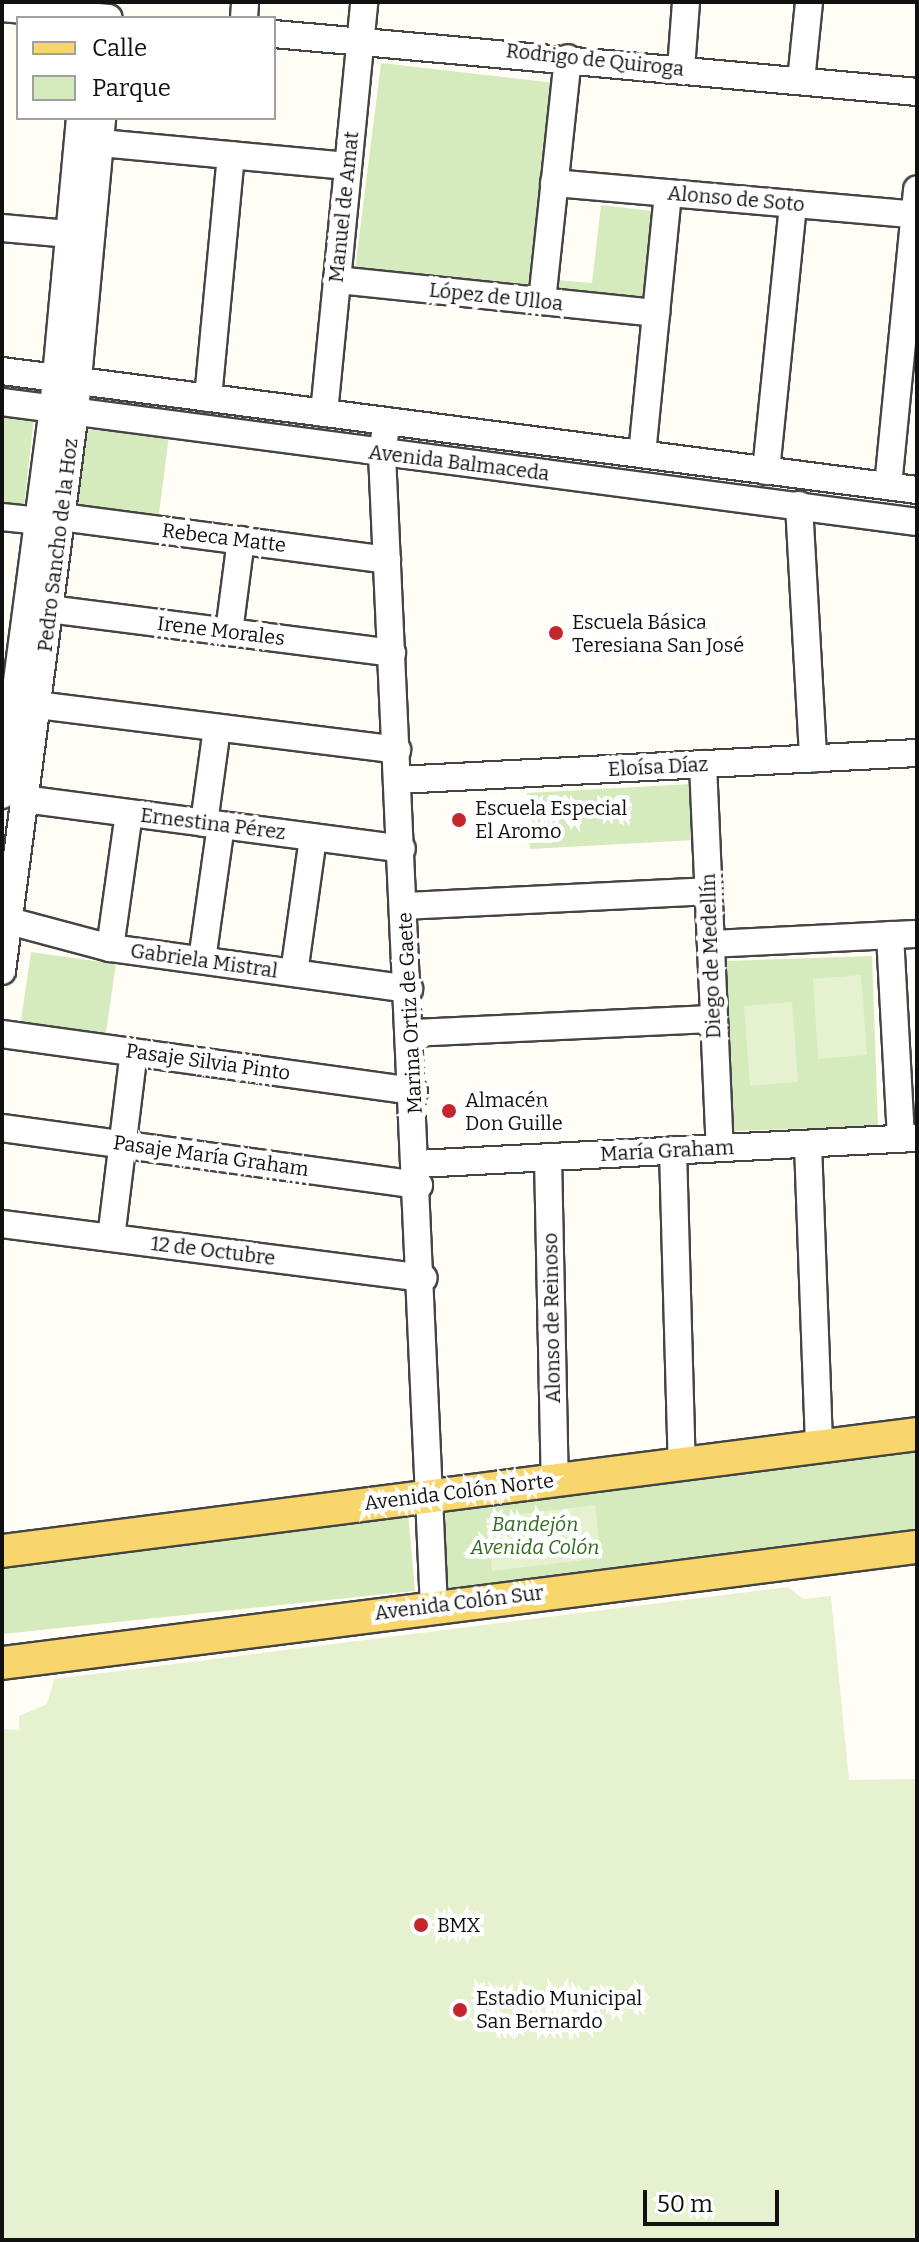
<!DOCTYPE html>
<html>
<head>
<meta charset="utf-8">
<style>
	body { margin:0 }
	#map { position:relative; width:919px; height:2242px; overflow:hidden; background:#fffdf5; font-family:Bitter,serif }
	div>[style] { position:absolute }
	.green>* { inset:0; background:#d5ebbd }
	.pitch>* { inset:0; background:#e6f2cf }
	.roads { filter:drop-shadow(2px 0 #444) drop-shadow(-2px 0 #444) drop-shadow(0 2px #444) drop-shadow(0 -2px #444) }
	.minor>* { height:26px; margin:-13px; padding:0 13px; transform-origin:13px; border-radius:13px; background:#fff }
	.major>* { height:32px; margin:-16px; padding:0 16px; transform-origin:16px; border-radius:16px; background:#f9d66b }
	.dots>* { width:22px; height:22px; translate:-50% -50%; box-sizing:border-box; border:4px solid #fff; border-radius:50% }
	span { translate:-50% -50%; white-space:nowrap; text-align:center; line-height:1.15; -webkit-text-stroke:8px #fff; paint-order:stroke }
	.street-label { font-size:20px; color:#111 }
	.poi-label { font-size:20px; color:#111 }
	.left { translate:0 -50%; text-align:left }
	.park-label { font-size:20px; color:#2f6b1f; font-style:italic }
	.frame { position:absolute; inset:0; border:4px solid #111; pointer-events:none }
	.legend { position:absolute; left:16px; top:16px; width:260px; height:104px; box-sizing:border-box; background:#fff; border:2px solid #a0a0a0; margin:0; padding:10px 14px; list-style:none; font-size:24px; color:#111 }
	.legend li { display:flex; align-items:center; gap:16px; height:40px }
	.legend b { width:40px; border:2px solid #a0a0a0 }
	.scale { position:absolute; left:643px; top:2190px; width:136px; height:36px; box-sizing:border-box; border:4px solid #111; border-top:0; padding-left:10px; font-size:24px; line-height:28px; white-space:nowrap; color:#111; -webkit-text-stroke:6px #fff; paint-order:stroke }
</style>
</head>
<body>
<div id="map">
	<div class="green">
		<i style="clip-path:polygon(381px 63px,555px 83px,529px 291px,355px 270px)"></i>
		<i style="clip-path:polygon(601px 205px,660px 212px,650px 302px,554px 291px,556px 280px,592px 283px)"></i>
		<i style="clip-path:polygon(2px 415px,34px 418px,24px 506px,2px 504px)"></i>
		<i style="clip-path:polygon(81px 429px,169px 436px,158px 521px,71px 509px)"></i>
		<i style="clip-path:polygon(691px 784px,694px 840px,530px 849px,527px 793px)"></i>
		<i style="clip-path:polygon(31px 952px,116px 964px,105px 1039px,20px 1027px)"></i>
		<i style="clip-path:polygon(872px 956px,878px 1126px,732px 1131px,726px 961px)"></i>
		<i style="clip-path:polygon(917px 1443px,917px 1536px,448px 1588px,443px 1509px)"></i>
		<i style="clip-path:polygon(408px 1512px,415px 1591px,2px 1634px,2px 1554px)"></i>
	</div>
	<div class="pitch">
		<i style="clip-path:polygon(861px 975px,867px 1055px,818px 1059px,813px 979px)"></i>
		<i style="clip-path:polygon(792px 1002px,798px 1082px,750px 1086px,744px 1006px)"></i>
		<i style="clip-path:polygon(595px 1505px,601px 1558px,492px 1571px,486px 1518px)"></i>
		<i style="clip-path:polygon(788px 1587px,803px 1599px,831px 1596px,849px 1780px,917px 1779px,917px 2240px,2px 2240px,2px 1729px,19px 1730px,19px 1716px,47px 1704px,54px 1679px)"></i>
	</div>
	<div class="roads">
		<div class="minor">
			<i style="left:2px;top:8px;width:107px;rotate:5.3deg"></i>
			<i style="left:244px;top:18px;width:16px;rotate:-86deg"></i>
			<i style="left:274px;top:34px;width:646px;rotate:5.15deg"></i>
			<i style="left:681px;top:69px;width:67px;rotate:-85.7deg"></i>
			<i style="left:801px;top:81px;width:79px;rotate:-84.2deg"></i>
			<i style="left:100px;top:143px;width:249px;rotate:5.3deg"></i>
			<i style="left:554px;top:183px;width:364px;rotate:5deg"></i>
			<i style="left:2px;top:228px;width:67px;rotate:5.1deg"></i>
			<i style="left:337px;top:280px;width:321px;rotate:5.9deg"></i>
			<i style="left:542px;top:301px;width:244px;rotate:-83.9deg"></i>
			<i style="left:2px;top:371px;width:923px;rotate:7.41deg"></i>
			<i style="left:208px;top:398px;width:244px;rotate:-84.6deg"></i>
			<i style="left:2px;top:402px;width:923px;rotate:7.47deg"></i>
			<i style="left:324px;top:413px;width:413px;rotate:-84.4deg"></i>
			<i style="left:387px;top:421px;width:33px;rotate:99deg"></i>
			<i style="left:382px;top:454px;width:1153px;rotate:87.42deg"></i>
			<i style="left:642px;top:454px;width:262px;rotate:-84.3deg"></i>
			<i style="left:766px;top:471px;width:268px;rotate:-84.2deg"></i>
			<i style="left:888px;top:486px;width:298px;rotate:-84.4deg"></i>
			<i style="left:799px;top:505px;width:254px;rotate:86.8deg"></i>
			<i style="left:2px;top:517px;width:36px;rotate:6deg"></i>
			<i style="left:61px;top:517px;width:329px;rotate:7.5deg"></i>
			<i style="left:49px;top:609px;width:346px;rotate:7.3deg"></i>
			<i style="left:229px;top:632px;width:93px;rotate:-82.6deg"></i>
			<i style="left:37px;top:705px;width:363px;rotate:7.1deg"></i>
			<i style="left:703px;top:764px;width:384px;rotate:87.5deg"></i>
			<i style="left:398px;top:780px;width:520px;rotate:-2.98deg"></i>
			<i style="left:2px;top:795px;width:389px;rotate:-82.5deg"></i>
			<i style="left:53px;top:409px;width:292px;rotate:-84.7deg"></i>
			<i style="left:24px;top:799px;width:381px;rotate:7.5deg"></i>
			<i style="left:204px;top:823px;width:96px;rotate:-82.2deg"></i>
			<i style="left:405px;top:906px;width:304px;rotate:-2.8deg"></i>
			<i style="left:2px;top:919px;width:112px;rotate:15deg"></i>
			<i style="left:110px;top:948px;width:302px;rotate:7.8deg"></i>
			<i style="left:890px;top:935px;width:204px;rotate:86.9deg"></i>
			<i style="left:711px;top:944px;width:206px;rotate:-2.8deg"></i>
			<i style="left:110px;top:948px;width:136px;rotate:-82deg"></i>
			<i style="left:202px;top:960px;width:136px;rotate:-82deg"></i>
			<i style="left:2px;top:971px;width:565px;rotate:-82.57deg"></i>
			<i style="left:75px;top:411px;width:294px;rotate:-84.7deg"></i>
			<i style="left:294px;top:973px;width:137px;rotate:-82deg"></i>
			<i style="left:412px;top:1033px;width:302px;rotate:-2.7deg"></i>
			<i style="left:2px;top:1034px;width:416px;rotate:7.9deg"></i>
			<i style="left:2px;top:1128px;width:421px;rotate:7.8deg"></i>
			<i style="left:808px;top:1144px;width:302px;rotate:87.9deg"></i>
			<i style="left:673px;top:1150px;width:314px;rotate:88.4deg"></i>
			<i style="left:548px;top:1157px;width:322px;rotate:88.8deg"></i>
			<i style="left:418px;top:1164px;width:500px;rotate:-3deg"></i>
			<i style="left:2px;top:1224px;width:425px;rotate:7.3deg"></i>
			<i style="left:111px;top:1238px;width:187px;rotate:-83deg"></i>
		</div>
		<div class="major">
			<i style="left:2px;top:1551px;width:922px;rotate:-7.29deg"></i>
			<i style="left:2px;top:1663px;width:922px;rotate:-7.23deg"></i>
		</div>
	</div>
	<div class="dots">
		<i style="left:556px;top:633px;background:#c4262e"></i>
		<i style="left:459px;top:820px;background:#c4262e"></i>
		<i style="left:449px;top:1111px;background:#c4262e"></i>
		<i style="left:421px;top:1925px;background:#c4262e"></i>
		<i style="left:460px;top:2010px;background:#c4262e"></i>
	</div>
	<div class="street-label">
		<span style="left:595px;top:60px;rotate:6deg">Rodrigo de Quiroga</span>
		<span style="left:736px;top:199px;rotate:5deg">Alonso de Soto</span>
		<span style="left:344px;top:207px;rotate:-84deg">Manuel de Amat</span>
		<span style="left:496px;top:297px;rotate:6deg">López de Ulloa</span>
		<span style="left:459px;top:463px;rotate:7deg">Avenida Balmaceda</span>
		<span style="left:224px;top:538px;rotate:7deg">Rebeca Matte</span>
		<span style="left:58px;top:545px;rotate:-83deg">Pedro Sancho de la Hoz</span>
		<span style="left:221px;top:631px;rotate:7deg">Irene Morales</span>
		<span style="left:658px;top:767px;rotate:-3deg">Eloísa Díaz</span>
		<span style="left:213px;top:824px;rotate:7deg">Ernestina Pérez</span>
		<span style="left:711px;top:956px;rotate:-92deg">Diego de Medellín</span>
		<span style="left:204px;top:961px;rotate:8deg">Gabriela Mistral</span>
		<span style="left:410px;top:1013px;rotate:-93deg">Marina Ortiz de Gaete</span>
		<span style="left:208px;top:1062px;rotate:8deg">Pasaje Silvia Pinto</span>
		<span style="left:667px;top:1151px;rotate:-3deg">María Graham</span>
		<span style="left:211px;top:1156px;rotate:8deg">Pasaje María Graham</span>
		<span style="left:213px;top:1251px;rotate:7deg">12 de Octubre</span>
		<span style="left:552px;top:1318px;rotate:-91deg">Alonso de Reinoso</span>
		<span style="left:459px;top:1492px;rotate:-7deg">Avenida Colón Norte</span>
		<span style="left:459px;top:1603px;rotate:-7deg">Avenida Colón Sur</span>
	</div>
	<div class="poi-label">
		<span class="left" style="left:572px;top:634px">Escuela Básica<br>Teresiana San José</span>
		<span class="left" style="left:475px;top:820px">Escuela Especial<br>El Aromo</span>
		<span class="left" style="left:465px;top:1112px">Almacén<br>Don Guille</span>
		<span class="left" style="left:437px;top:1925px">BMX</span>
		<span class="left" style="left:476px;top:2010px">Estadio Municipal<br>San Bernardo</span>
	</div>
	<div class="park-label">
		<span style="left:535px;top:1536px">Bandejón<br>Avenida Colón</span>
	</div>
	<div class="frame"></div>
	<ul class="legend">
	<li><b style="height:10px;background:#f9d66b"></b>Calle</li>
	<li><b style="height:22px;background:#d5ebbd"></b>Parque</li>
	</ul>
	<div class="scale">50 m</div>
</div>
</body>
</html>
